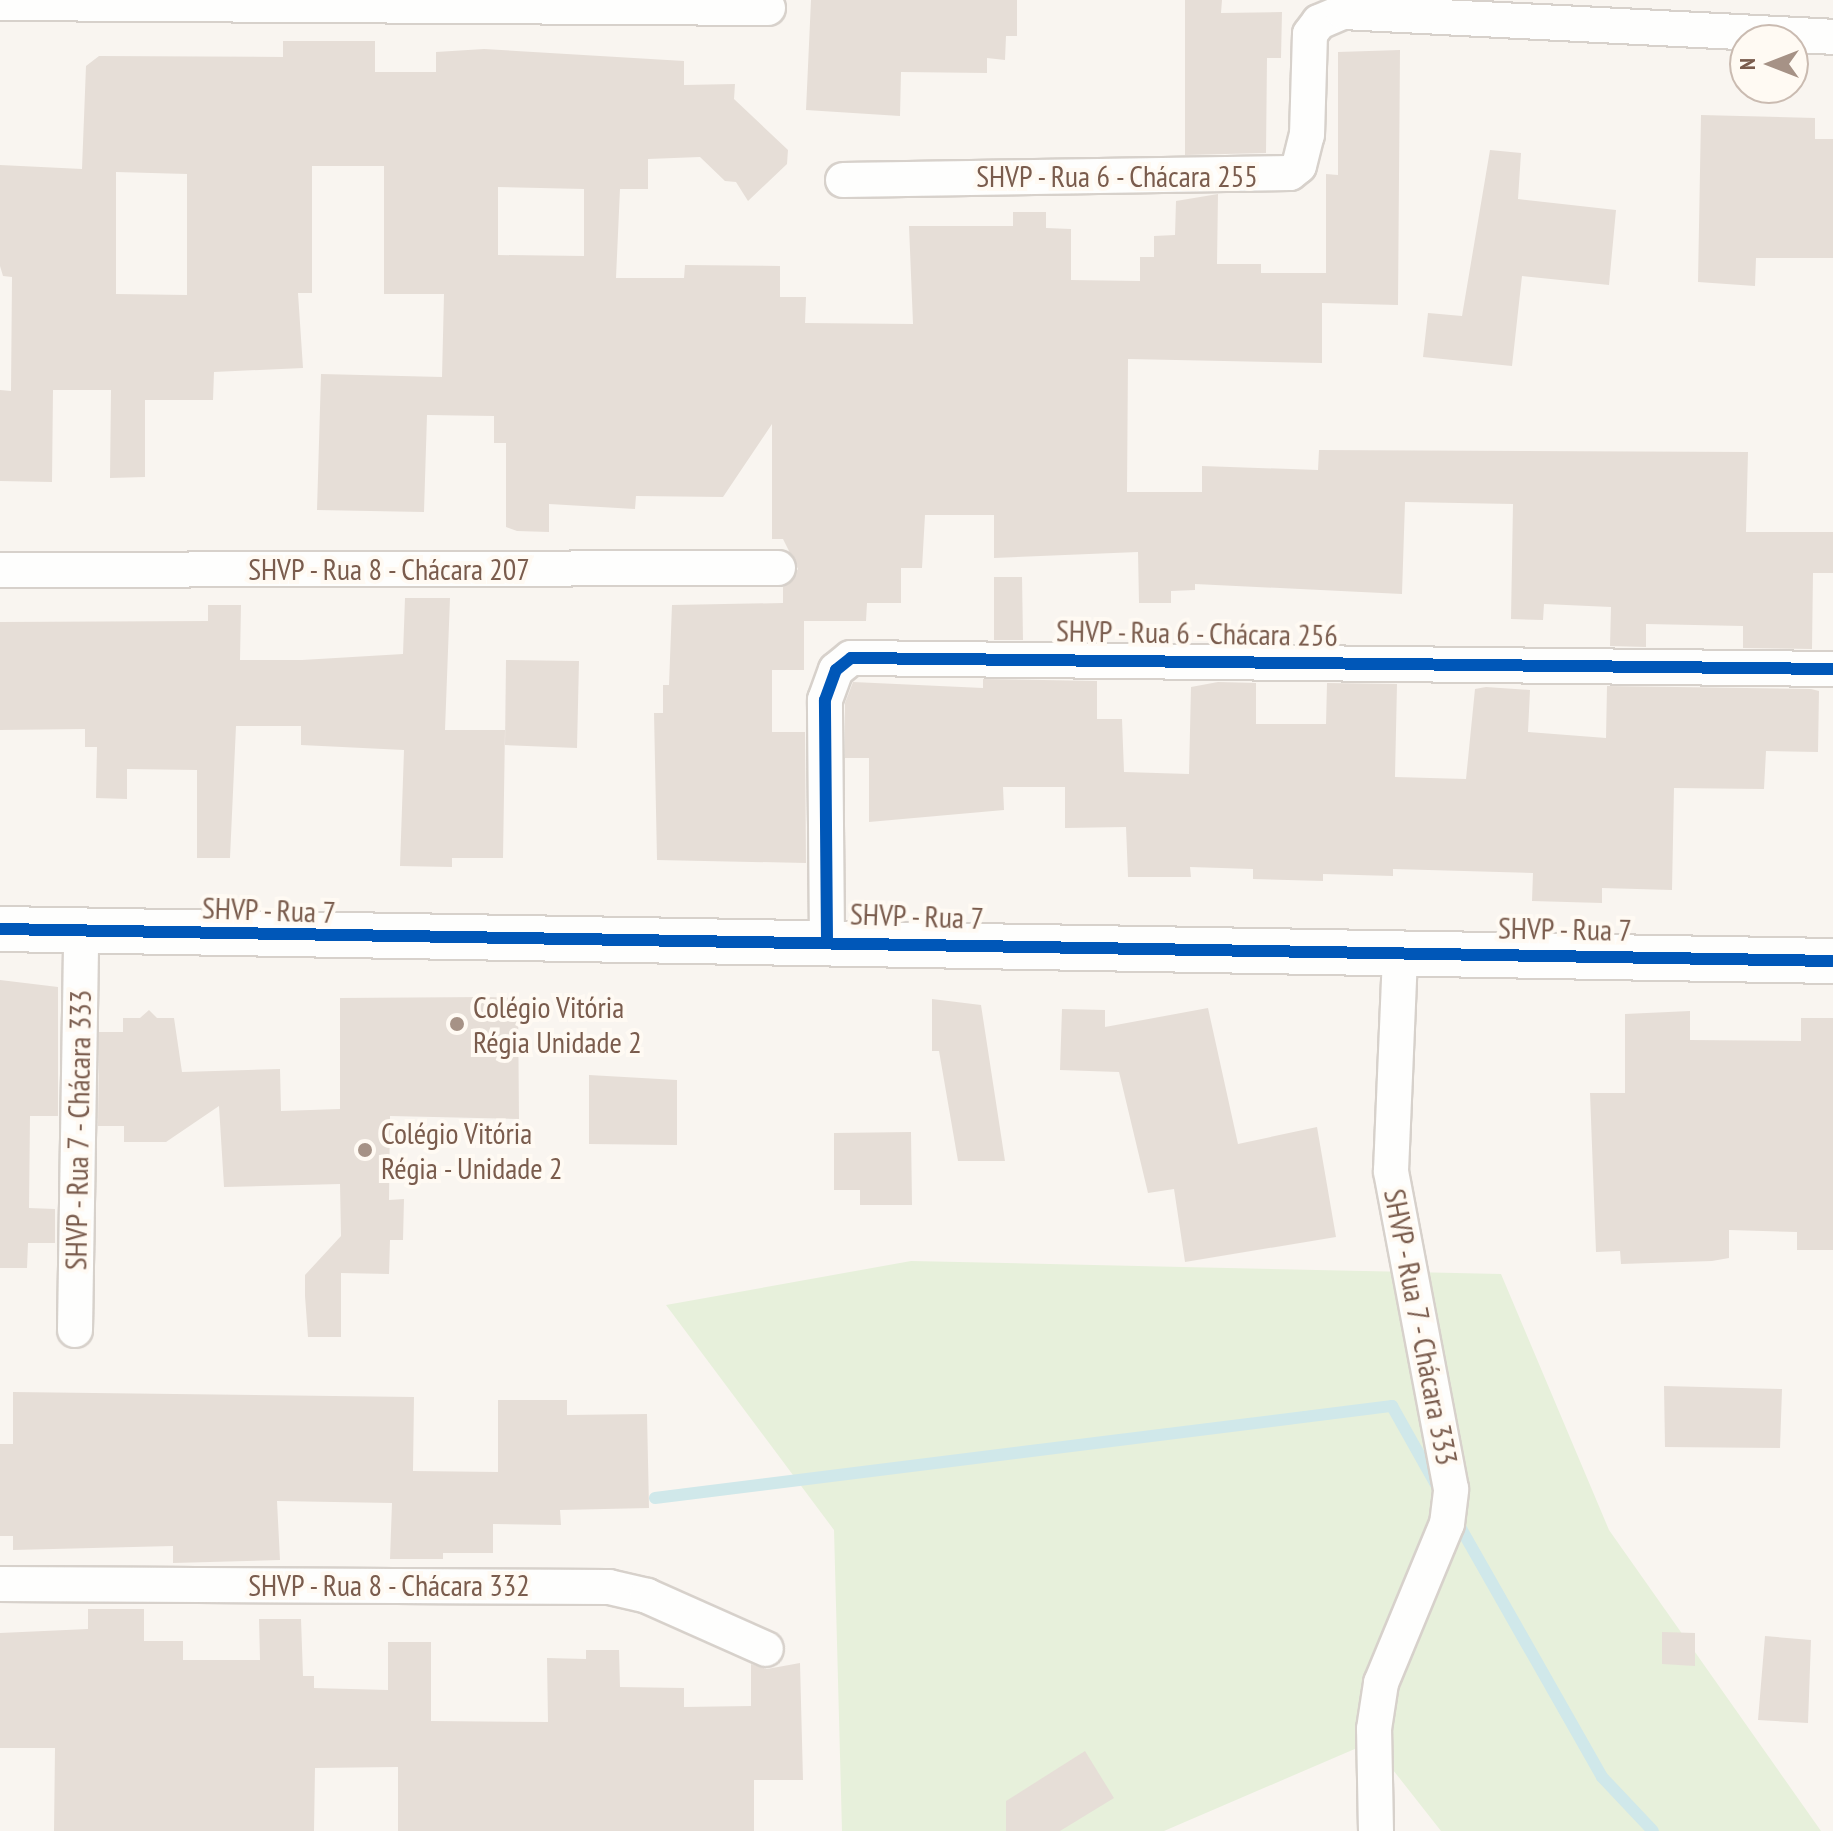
<!DOCTYPE html>
<html>
<head>
<meta charset="utf-8">
<style>
	body { margin:0 }
	#map { position:relative; width:1833px; height:1831px; overflow:hidden; background:#f9f5f0; font-family:"PT Sans Narrow",sans-serif }
	div>[style] { position:absolute }
	.green>* { inset:0; background:#e7f0db }
	.stream>* { height:12px; margin:-6px; padding:0 6px; transform-origin:6px; border-radius:6px; background:#d0e8ea }
	.building>* { inset:0; background:#e6ded7 }
	.roads { filter:drop-shadow(2px 0 #d7d1cb) drop-shadow(-2px 0 #d7d1cb) drop-shadow(0 2px #d7d1cb) drop-shadow(0 -2px #d7d1cb) }
	.street>* { height:34px; margin:-17px; padding:0 17px; transform-origin:17px; border-radius:17px; background:#fefefd }
	.secondary>* { height:44px; margin:-22px; padding:0 22px; transform-origin:22px; border-radius:22px; background:#fefefd }
	.cycleway>* { height:12px; margin:-6px; padding:0 6px; transform-origin:6px; border-radius:6px; background:#0057b8 }
	.dots>* { width:22px; height:22px; translate:-50% -50%; box-sizing:border-box; border:4px solid #fffaf3; border-radius:50% }
	span { translate:-50% -50%; white-space:nowrap; text-align:center; line-height:1.15; -webkit-text-stroke:8px #fffaf3; paint-order:stroke }
	.street-label { font-size:30px; color:#7a5c4d }
	.poi-label { font-size:30px; color:#7a5c4d }
	.left { translate:0 -50%; text-align:left }
	.north { position:absolute; left:1729px; top:24px; width:80px; height:80px; box-sizing:border-box; background:#fffaf3; border:2px solid #cabbb1; border-radius:50%; rotate:270deg; font-size:22px; font-weight:700; line-height:32px; text-align:center; color:#7a5c4d }
	.north::after { content:''; display:block; margin:auto; width:28px; height:36px; background:#a69286; clip-path:polygon(50% 0,100% 100%,50% 72%,0 100%) }
</style>
</head>
<body>
<div id="map">
	<div class="green">
		<i style="clip-path:polygon(911px 1261px,1501px 1274px,1609px 1530px,1821px 1831px,1441px 1831px,1371px 1742px,1164px 1831px,842px 1831px,834px 1530px,666px 1305px)"></i>
	</div>
	<div class="stream">
		<i style="left:655px;top:1498px;width:743px;rotate:-7.12deg"></i>
		<i style="left:1392px;top:1406px;width:94px;rotate:60.7deg"></i>
		<i style="left:1455px;top:1518px;width:298px;rotate:60.4deg"></i>
		<i style="left:1602px;top:1777px;width:74px;rotate:46.6deg"></i>
	</div>
	<div class="building">
		<i style="clip-path:polygon(811px 0,1017px 0,1017px 36px,1006px 36px,1005px 60px,987px 58px,987px 73px,901px 72px,900px 116px,806px 110px)"></i>
		<i style="clip-path:polygon(1185px 0,1222px 0,1221px 13px,1282px 12px,1281px 58px,1267px 58px,1266px 153px,1185px 155px)"></i>
		<i style="clip-path:polygon(evenodd,283px 41px,375px 41px,375px 72px,436px 72px,436px 52px,484px 49px,684px 61px,684px 85px,735px 84px,734px 99px,788px 150px,787px 164px,748px 201px,736px 182px,725px 181px,700px 157px,648px 159px,648px 189px,620px 189px,616px 278px,684px 278px,685px 265px,780px 266px,780px 297px,806px 297px,805px 323px,913px 324px,909px 226px,1013px 226px,1013px 212px,1046px 212px,1046px 228px,1071px 229px,1071px 280px,1140px 281px,1140px 257px,1154px 257px,1154px 236px,1175px 235px,1176px 201px,1218px 194px,1217px 264px,1261px 264px,1261px 273px,1326px 273px,1326px 174px,1338px 175px,1338px 52px,1400px 50px,1398px 305px,1322px 303px,1322px 363px,1128px 359px,1127px 492px,1202px 492px,1202px 466px,1318px 470px,1319px 450px,1748px 452px,1746px 532px,1833px 532px,1833px 573px,1813px 573px,1812px 649px,1743px 648px,1743px 626px,1646px 624px,1646px 647px,1610px 646px,1611px 607px,1544px 604px,1543px 620px,1511px 619px,1513px 504px,1405px 502px,1402px 594px,1195px 584px,1195px 590px,1171px 591px,1171px 603px,1139px 603px,1138px 552px,994px 558px,994px 515px,925px 515px,922px 568px,901px 568px,901px 603px,867px 603px,866px 621px,804px 621px,804px 670px,772px 670px,772px 732px,805px 732px,806px 863px,657px 860px,654px 713px,663px 713px,663px 685px,669px 685px,672px 605px,783px 603px,783px 587px,798px 569px,783px 539px,772px 539px,772px 424px,723px 497px,636px 496px,635px 509px,549px 504px,549px 532px,517px 531px,506px 527px,506px 443px,494px 443px,494px 416px,427px 415px,424px 512px,317px 510px,321px 374px,442px 377px,444px 294px,384px 294px,384px 166px,312px 166px,312px 293px,298px 293px,303px 368px,214px 372px,213px 400px,145px 400px,145px 477px,110px 478px,111px 390px,53px 390px,52px 482px,0 481px,0 390px,11px 391px,12px 277px,3px 276px,0 266px,0 165px,82px 169px,86px 66px,99px 56px,283px 57px,283px 41px,116px 172px,187px 174px,187px 295px,116px 294px,116px 172px,283px 41px,498px 187px,584px 189px,584px 256px,498px 255px,498px 187px)"></i>
		<i style="clip-path:polygon(1701px 115px,1815px 118px,1815px 139px,1833px 139px,1833px 258px,1756px 258px,1755px 286px,1698px 282px)"></i>
		<i style="clip-path:polygon(1490px 150px,1521px 153px,1518px 199px,1616px 210px,1609px 285px,1522px 276px,1512px 366px,1423px 357px,1428px 313px,1462px 316px)"></i>
		<i style="clip-path:polygon(994px 577px,1022px 577px,1023px 640px,994px 640px)"></i>
		<i style="clip-path:polygon(405px 598px,450px 598px,445px 730px,505px 730px,503px 858px,452px 858px,452px 867px,400px 866px,404px 750px,301px 745px,301px 726px,236px 726px,230px 858px,197px 858px,197px 770px,127px 769px,127px 799px,96px 798px,97px 747px,85px 747px,85px 729px,0 730px,0 622px,208px 621px,208px 605px,241px 605px,240px 660px,302px 660px,403px 654px)"></i>
		<i style="clip-path:polygon(506px 660px,579px 661px,577px 748px,505px 745px)"></i>
		<i style="clip-path:polygon(983px 679px,1097px 681px,1097px 719px,1122px 719px,1124px 772px,1189px 774px,1191px 687px,1218px 682px,1256px 683px,1256px 724px,1326px 724px,1327px 683px,1397px 684px,1395px 777px,1466px 779px,1475px 689px,1486px 687px,1530px 690px,1528px 732px,1606px 738px,1607px 686px,1811px 689px,1819px 691px,1818px 752px,1766px 751px,1764px 789px,1674px 788px,1672px 890px,1602px 888px,1602px 903px,1532px 901px,1533px 873px,1393px 869px,1393px 876px,1323px 874px,1323px 881px,1253px 879px,1253px 869px,1190px 867px,1191px 877px,1128px 877px,1126px 827px,1065px 828px,1065px 787px,1003px 787px,1004px 810px,869px 822px,869px 758px,845px 758px,845px 703px,853px 682px,983px 688px)"></i>
		<i style="clip-path:polygon(0 980px,58px 987px,58px 1116px,30px 1116px,29px 1208px,55px 1209px,55px 1243px,28px 1243px,27px 1268px,0 1268px)"></i>
		<i style="clip-path:polygon(488px 997px,518px 998px,519px 1119px,390px 1116px,389px 1200px,404px 1199px,403px 1240px,390px 1240px,389px 1274px,341px 1273px,341px 1258px,341px 1337px,308px 1337px,305px 1296px,305px 1275px,341px 1236px,340px 1184px,224px 1187px,219px 1106px,166px 1142px,124px 1142px,124px 1126px,98px 1126px,99px 1032px,123px 1032px,123px 1018px,140px 1018px,149px 1010px,157px 1018px,174px 1018px,182px 1072px,280px 1069px,281px 1111px,340px 1109px,340px 998px)"></i>
		<i style="clip-path:polygon(932px 999px,981px 1005px,1005px 1161px,958px 1161px,939px 1051px,932px 1051px)"></i>
		<i style="clip-path:polygon(1208px 1008px,1238px 1144px,1317px 1127px,1336px 1237px,1185px 1262px,1174px 1189px,1148px 1193px,1119px 1072px,1060px 1070px,1062px 1009px,1105px 1010px,1105px 1027px)"></i>
		<i style="clip-path:polygon(1690px 1011px,1690px 1040px,1801px 1041px,1801px 1018px,1833px 1018px,1833px 1250px,1797px 1250px,1797px 1232px,1729px 1230px,1729px 1258px,1712px 1261px,1621px 1264px,1620px 1251px,1596px 1252px,1590px 1093px,1625px 1093px,1625px 1014px)"></i>
		<i style="clip-path:polygon(589px 1075px,677px 1080px,677px 1145px,589px 1144px)"></i>
		<i style="clip-path:polygon(911px 1132px,912px 1205px,860px 1205px,860px 1190px,834px 1190px,834px 1133px)"></i>
		<i style="clip-path:polygon(1664px 1386px,1782px 1389px,1780px 1448px,1665px 1447px)"></i>
		<i style="clip-path:polygon(13px 1392px,414px 1397px,413px 1471px,498px 1472px,498px 1400px,567px 1400px,567px 1415px,647px 1414px,649px 1508px,560px 1510px,561px 1525px,493px 1524px,493px 1553px,443px 1553px,443px 1559px,390px 1559px,392px 1503px,277px 1501px,280px 1560px,173px 1563px,173px 1546px,13px 1550px,13px 1536px,0 1536px,0 1444px,13px 1444px)"></i>
		<i style="clip-path:polygon(88px 1609px,144px 1609px,144px 1641px,183px 1641px,183px 1660px,260px 1660px,259px 1619px,301px 1619px,303px 1676px,314px 1676px,314px 1688px,388px 1690px,388px 1642px,431px 1642px,431px 1721px,548px 1722px,547px 1658px,586px 1659px,586px 1650px,619px 1650px,620px 1687px,684px 1688px,684px 1707px,751px 1706px,751px 1664px,767px 1669px,800px 1663px,803px 1780px,754px 1780px,754px 1831px,398px 1831px,398px 1767px,315px 1768px,314px 1831px,54px 1831px,55px 1748px,0 1748px,0 1633px,88px 1629px)"></i>
		<i style="clip-path:polygon(1662px 1632px,1695px 1633px,1695px 1666px,1662px 1664px)"></i>
		<i style="clip-path:polygon(1765px 1636px,1811px 1640px,1808px 1723px,1758px 1720px)"></i>
		<i style="clip-path:polygon(1085px 1751px,1114px 1798px,1060px 1831px,1006px 1831px,1006px 1801px)"></i>
	</div>
	<div class="roads">
		<div class="street">
			<i style="left:0;top:3px;width:768px;rotate:0.37deg"></i>
			<i style="left:843px;top:180px;width:447px;rotate:-0.9deg"></i>
			<i style="left:1290px;top:173px;width:11px;rotate:-38deg"></i>
			<i style="left:1299px;top:166px;width:32px;rotate:-76deg"></i>
			<i style="left:1307px;top:135px;width:101px;rotate:-88.3deg"></i>
			<i style="left:1310px;top:34px;width:15px;rotate:-53deg"></i>
			<i style="left:1319px;top:22px;width:26px;rotate:-23deg"></i>
			<i style="left:1343px;top:12px;width:491px;rotate:2.9deg"></i>
			<i style="left:0;top:570px;width:778px;rotate:-0.15deg"></i>
			<i style="left:827px;top:940px;width:240px;rotate:-90.5deg"></i>
			<i style="left:825px;top:700px;width:32px;rotate:-70deg"></i>
			<i style="left:836px;top:670px;width:19px;rotate:-39deg"></i>
			<i style="left:851px;top:658px;width:982px;rotate:0.64deg"></i>
			<i style="left:75px;top:1330px;width:399px;rotate:-89.1deg"></i>
			<i style="left:0;top:1584px;width:609px;rotate:0.28deg"></i>
			<i style="left:609px;top:1587px;width:39px;rotate:13deg"></i>
			<i style="left:647px;top:1596px;width:130px;rotate:24deg"></i>
			<i style="left:1376px;top:1831px;width:102px;rotate:-91.1deg"></i>
			<i style="left:1374px;top:1729px;width:47px;rotate:-81.3deg"></i>
			<i style="left:1381px;top:1683px;width:172px;rotate:-67.5deg"></i>
			<i style="left:1447px;top:1524px;width:35px;rotate:-83deg"></i>
			<i style="left:1451px;top:1489px;width:324px;rotate:-100.7deg"></i>
			<i style="left:1391px;top:1171px;width:219px;rotate:-87.6deg"></i>
		</div>
		<div class="secondary">
			<i style="left:0;top:929px;width:1833px;rotate:1deg"></i>
		</div>
	</div>
	<div class="cycleway">
		<i style="left:0;top:929px;width:1833px;rotate:1deg"></i>
		<i style="left:827px;top:940px;width:240px;rotate:-90.5deg"></i>
		<i style="left:825px;top:700px;width:32px;rotate:-70deg"></i>
		<i style="left:836px;top:670px;width:19px;rotate:-39deg"></i>
		<i style="left:851px;top:658px;width:982px;rotate:0.64deg"></i>
	</div>
	<div class="dots">
		<i style="left:457px;top:1024px;background:#a69286"></i>
		<i style="left:365px;top:1150px;background:#a69286"></i>
	</div>
	<div class="street-label">
		<span style="left:1117px;top:176px">SHVP - Rua 6 - Chácara 255</span>
		<span style="left:389px;top:569px">SHVP - Rua 8 - Chácara 207</span>
		<span style="left:1197px;top:633px;rotate:1deg">SHVP - Rua 6 - Chácara 256</span>
		<span style="left:269px;top:910px;rotate:2deg">SHVP - Rua 7</span>
		<span style="left:917px;top:916px;rotate:2deg">SHVP - Rua 7</span>
		<span style="left:1565px;top:929px;rotate:1deg">SHVP - Rua 7</span>
		<span style="left:78px;top:1130px;rotate:-89deg">SHVP - Rua 7 - Chácara 333</span>
		<span style="left:1421px;top:1327px;rotate:79deg">SHVP - Rua 7 - Chácara 333</span>
		<span style="left:389px;top:1585px">SHVP - Rua 8 - Chácara 332</span>
	</div>
	<div class="poi-label">
		<span class="left" style="left:473px;top:1024px">Colégio Vitória<br>Régia Unidade 2</span>
		<span class="left" style="left:381px;top:1150px">Colégio Vitória<br>Régia - Unidade 2</span>
	</div>
	<div class="north">N</div>
</div>
</body>
</html>
